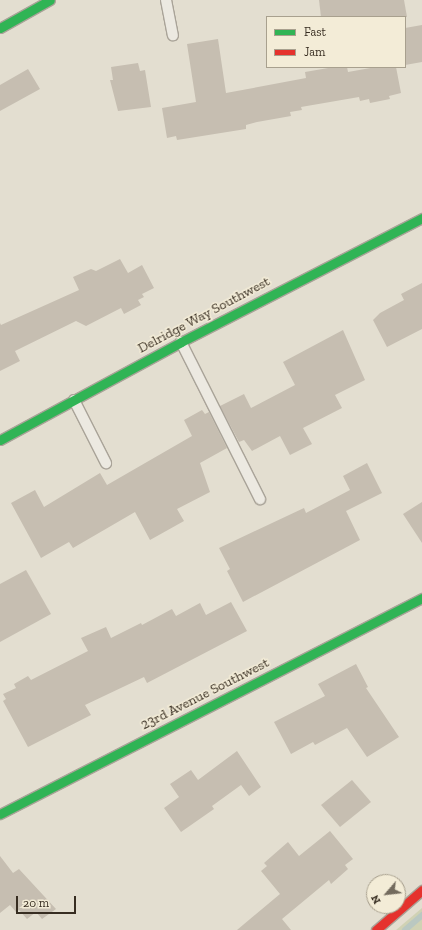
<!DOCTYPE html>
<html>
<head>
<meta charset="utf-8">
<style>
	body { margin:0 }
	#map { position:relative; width:422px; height:930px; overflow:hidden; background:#e3ded0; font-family:"Zilla Slab",serif }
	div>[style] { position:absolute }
	.green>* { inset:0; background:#d0d2b4 }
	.stream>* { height:6px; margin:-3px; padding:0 3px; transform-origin:3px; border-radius:3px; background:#bac8c1 }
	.building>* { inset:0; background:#c6beb1 }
	.roads { filter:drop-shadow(1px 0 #a9a398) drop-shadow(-1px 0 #a9a398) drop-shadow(0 1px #a9a398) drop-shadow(0 -1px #a9a398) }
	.lane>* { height:10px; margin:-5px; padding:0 5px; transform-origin:5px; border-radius:5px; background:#ece9e1 }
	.fast>* { height:9px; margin:-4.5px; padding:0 4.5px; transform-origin:4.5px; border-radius:4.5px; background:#30b455 }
	.jam>* { height:9px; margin:-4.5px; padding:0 4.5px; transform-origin:4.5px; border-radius:4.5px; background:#e5322d }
	span { translate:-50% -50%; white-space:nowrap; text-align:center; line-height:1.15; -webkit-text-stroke:3px #f3ecd7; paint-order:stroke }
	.street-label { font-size:14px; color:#372d21 }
	.legend { position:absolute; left:266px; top:16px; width:140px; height:52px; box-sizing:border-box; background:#f3ecd7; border:1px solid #a8a08e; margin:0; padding:5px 7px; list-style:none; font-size:12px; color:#372d21 }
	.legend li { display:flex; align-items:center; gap:8px; height:20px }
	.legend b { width:20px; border:1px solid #a8a08e }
	.north { position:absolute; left:366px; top:874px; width:40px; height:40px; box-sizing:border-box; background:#f3ecd7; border:1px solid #a8a08e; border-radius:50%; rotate:242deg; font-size:11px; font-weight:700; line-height:16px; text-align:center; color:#372d21 }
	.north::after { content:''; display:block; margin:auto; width:14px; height:18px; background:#736b5e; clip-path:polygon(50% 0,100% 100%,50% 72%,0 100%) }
	.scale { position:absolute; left:16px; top:896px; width:60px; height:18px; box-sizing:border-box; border:2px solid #372d21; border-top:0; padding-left:5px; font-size:12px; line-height:14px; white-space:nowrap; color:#372d21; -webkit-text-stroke:3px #f3ecd7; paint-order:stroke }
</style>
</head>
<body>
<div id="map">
	<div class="green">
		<i style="clip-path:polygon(422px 908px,422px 930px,396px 930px)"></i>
	</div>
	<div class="stream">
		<i style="left:405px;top:930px;width:23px;rotate:-41deg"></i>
	</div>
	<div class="building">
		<i style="clip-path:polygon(319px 0,404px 0,407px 17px,321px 17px)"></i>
		<i style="clip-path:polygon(422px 25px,422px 62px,405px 65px,405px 28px)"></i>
		<i style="clip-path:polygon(218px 39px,226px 93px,306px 78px,305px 72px,334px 67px,347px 67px,348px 72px,376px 67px,396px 67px,401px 93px,389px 96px,390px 99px,370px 103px,369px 99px,360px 101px,359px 97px,301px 107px,302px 110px,290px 112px,291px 116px,257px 122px,246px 125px,246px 129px,177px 140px,176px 136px,167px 138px,162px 108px,196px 102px,187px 44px)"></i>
		<i style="clip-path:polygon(138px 63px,140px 71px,145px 70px,151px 107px,118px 111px,110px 80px,113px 80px,111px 67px)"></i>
		<i style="clip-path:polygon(28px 69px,40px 89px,0 111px,0 85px)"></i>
		<i style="clip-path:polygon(120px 259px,128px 273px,142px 265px,154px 288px,142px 294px,144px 297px,138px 300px,141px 305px,124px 314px,121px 308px,86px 326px,76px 321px,15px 351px,20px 361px,0 371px,0 323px,1px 325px,79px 290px,73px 277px,91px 269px,96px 271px)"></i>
		<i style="clip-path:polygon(422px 283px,422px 329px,387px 347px,373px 320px,380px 313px,404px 300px,401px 294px)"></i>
		<i style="clip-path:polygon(343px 330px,365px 380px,335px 395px,342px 408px,303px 428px,312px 444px,290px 455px,280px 436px,252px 451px,244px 440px,239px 442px,220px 406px,244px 394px,251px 408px,295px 385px,283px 362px)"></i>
		<i style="clip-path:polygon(202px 410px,205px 414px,209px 412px,227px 448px,200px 463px,210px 492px,177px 509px,184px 521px,150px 540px,135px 512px,73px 548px,69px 542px,41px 558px,11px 503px,35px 490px,44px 507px,100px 473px,107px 485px,192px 436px,184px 420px)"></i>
		<i style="clip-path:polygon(367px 463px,382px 493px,346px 511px,360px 540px,243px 602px,227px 571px,230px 569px,219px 548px,304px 508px,306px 513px,350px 490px,343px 476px)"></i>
		<i style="clip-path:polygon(422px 502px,422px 543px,403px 514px)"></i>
		<i style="clip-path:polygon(26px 570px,51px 614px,0 642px,0 584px)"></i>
		<i style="clip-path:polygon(231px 602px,247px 631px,147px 683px,144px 677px,85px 705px,91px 715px,28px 747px,3px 701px,6px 699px,3px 694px,16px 688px,14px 684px,28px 676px,31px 680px,88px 651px,81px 638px,106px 627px,111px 638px,141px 623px,142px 625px,172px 609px,176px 616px,200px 603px,206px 615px)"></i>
		<i style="clip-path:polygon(356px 664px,368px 687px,366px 688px,399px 737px,367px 757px,347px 728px,315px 745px,313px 742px,291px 754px,274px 722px,325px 696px,318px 684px)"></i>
		<i style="clip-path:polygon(237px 751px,261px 787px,249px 796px,241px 785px,212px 806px,214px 809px,181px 832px,164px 808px,179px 797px,170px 784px,191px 770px,198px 780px)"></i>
		<i style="clip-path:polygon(352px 780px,371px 802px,340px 827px,321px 805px)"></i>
		<i style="clip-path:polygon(330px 831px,353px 859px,345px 865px,348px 869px,331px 884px,329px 880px,282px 919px,291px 930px,237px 930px,280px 894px,261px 871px,267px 866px,264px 863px,288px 842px,299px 856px)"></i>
		<i style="clip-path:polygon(0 856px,13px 873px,19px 869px,56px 909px,42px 919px,36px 912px,27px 919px,19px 910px,16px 912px,10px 905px,0 913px)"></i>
	</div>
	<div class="roads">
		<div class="lane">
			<i style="left:166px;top:0;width:36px;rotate:79deg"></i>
			<i style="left:181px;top:342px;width:176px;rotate:63.3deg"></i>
			<i style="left:74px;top:400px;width:71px;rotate:63.1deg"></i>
		</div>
		<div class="fast">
			<i style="left:0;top:28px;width:57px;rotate:-29.2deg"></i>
			<i style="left:0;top:440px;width:206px;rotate:-28.4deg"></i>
			<i style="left:181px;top:342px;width:271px;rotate:-27.2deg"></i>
			<i style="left:0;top:814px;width:474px;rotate:-27.1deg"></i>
		</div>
		<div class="jam">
			<i style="left:376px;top:930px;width:61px;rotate:-41deg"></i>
		</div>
	</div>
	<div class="street-label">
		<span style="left:204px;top:315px;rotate:-28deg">Delridge Way Southwest</span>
		<span style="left:205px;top:694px;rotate:-27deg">23rd Avenue Southwest</span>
	</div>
	<ul class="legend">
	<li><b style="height:5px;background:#30b455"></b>Fast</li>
	<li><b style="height:5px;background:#e5322d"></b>Jam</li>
	</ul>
	<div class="north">N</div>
	<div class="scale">20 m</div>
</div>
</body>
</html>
